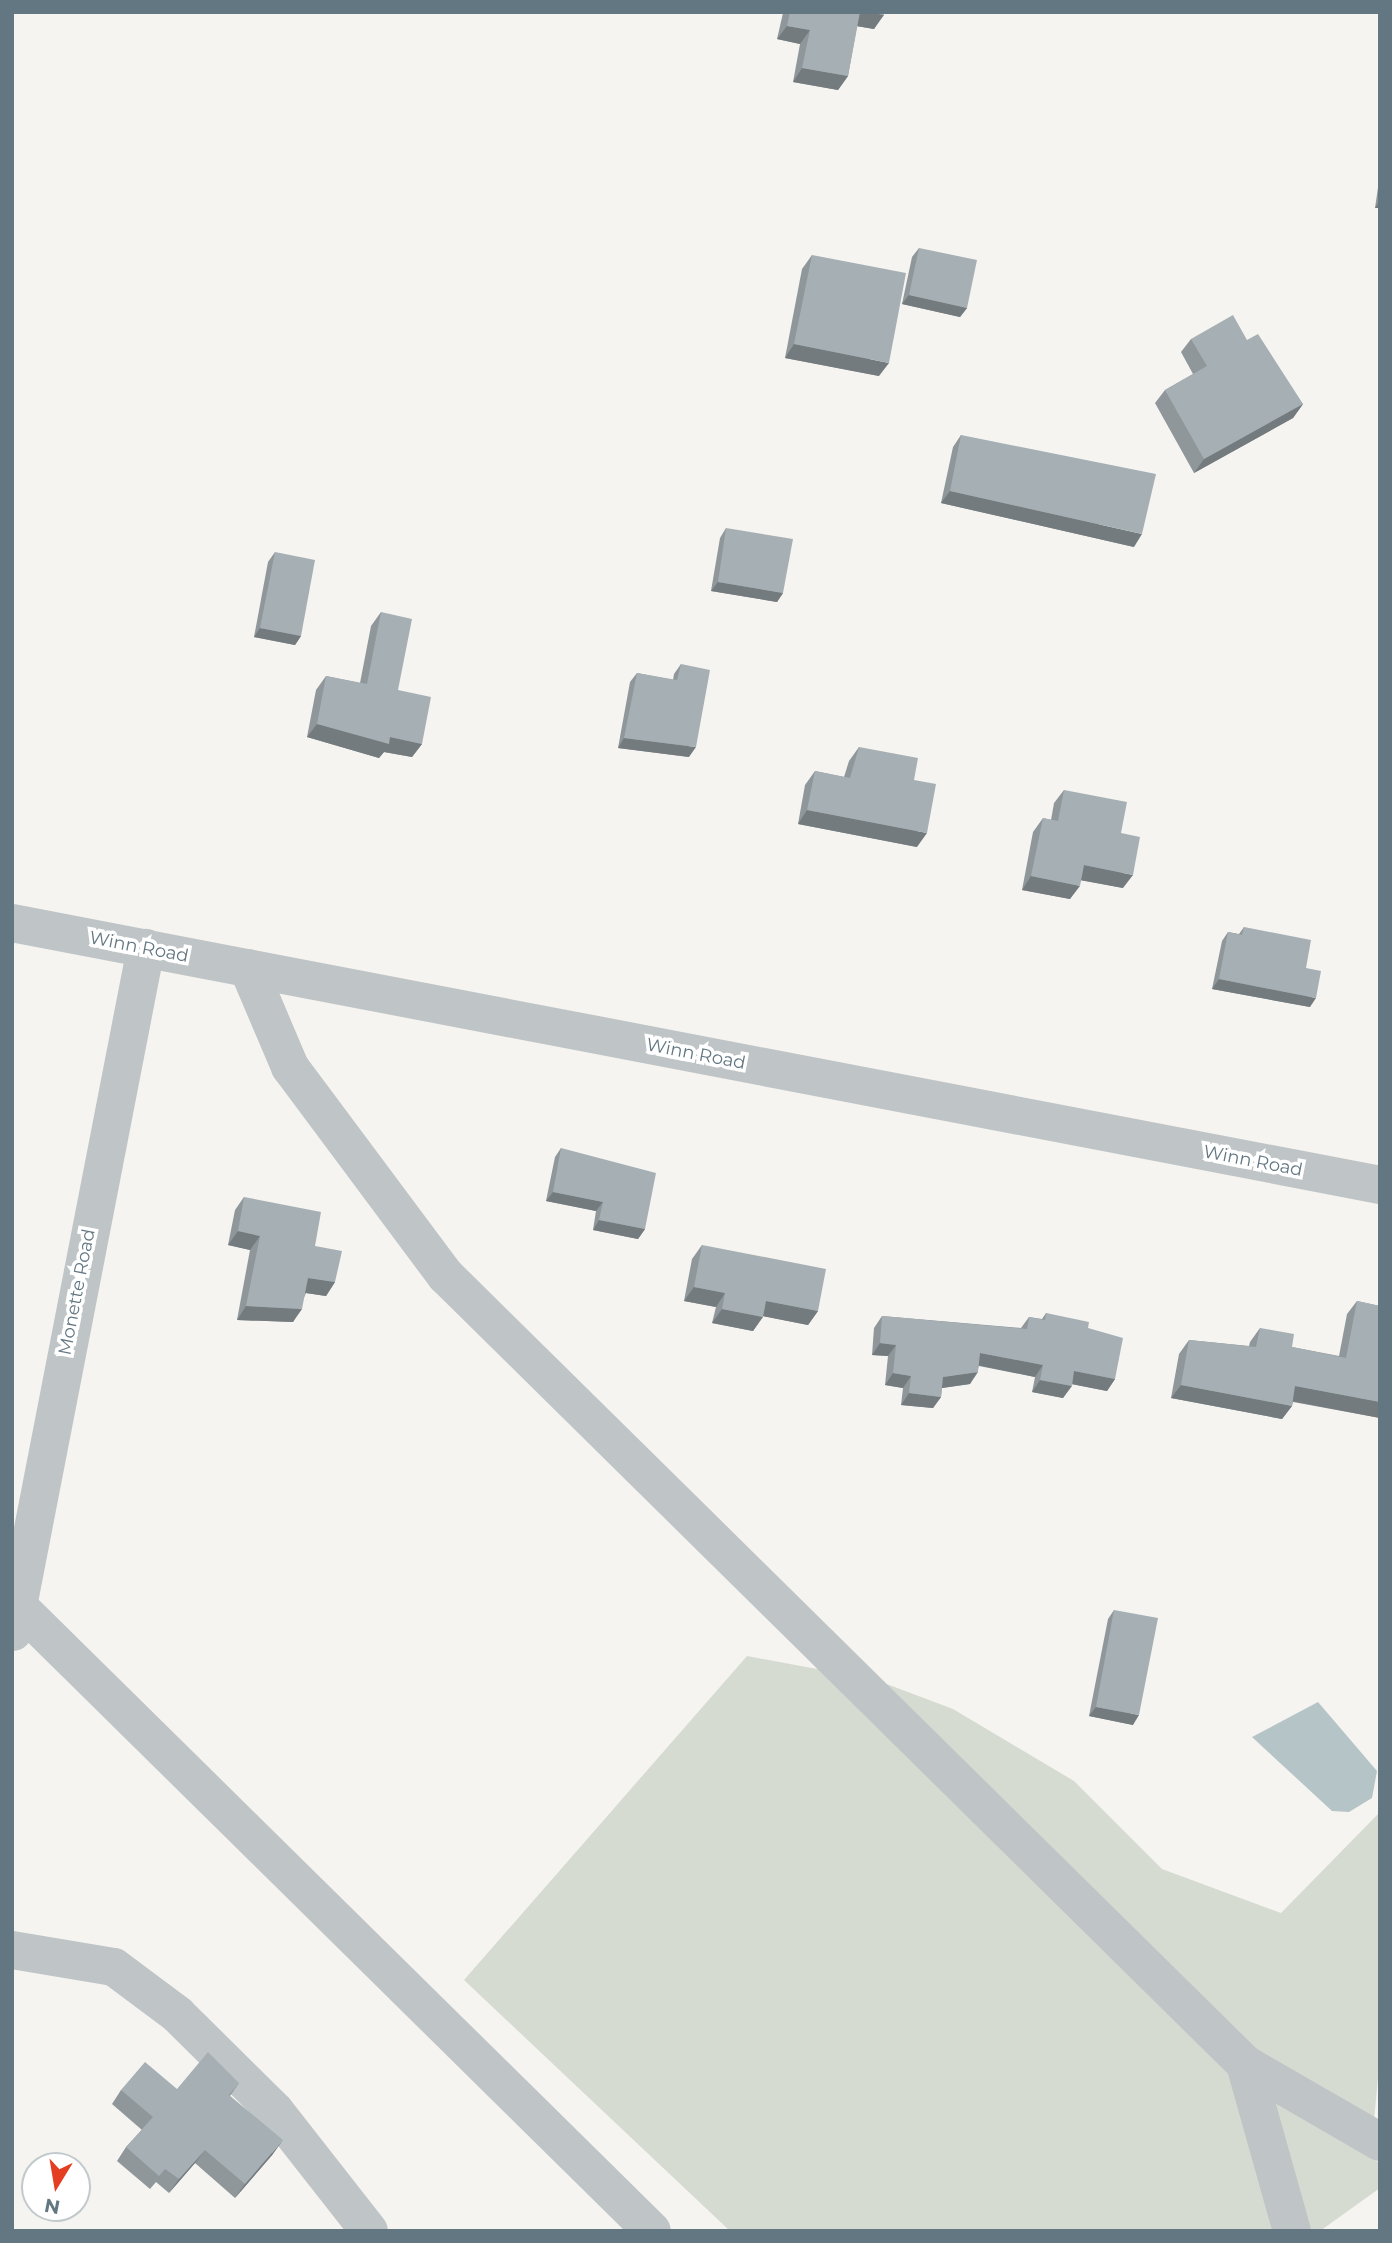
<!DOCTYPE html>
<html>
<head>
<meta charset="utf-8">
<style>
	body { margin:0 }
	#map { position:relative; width:1392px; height:2243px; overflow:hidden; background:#f5f4f0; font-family:Montserrat,sans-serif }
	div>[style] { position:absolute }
	.green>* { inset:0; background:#d6dbd1 }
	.water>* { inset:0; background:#b5c4c6 }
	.minor>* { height:38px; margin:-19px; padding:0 19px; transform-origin:19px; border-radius:19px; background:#bfc4c6 }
	.wall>* { inset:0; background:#8f979b }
	.shaded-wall>* { inset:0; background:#747b7e }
	.building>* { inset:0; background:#a6b0b4 }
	span { translate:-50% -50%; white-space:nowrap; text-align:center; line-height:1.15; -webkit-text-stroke:7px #fff; paint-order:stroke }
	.street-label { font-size:18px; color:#637782 }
	.frame { position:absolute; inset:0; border:14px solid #637782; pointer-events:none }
	.north { position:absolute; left:21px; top:2152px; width:70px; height:70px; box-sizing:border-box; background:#fff; border:2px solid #c1c9cd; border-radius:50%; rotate:191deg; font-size:19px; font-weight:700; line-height:28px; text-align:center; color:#637782 }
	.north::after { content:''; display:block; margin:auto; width:24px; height:32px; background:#e43d21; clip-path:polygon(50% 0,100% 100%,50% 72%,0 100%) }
</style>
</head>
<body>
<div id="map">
	<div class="green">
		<i style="clip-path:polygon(747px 1656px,876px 1680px,953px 1709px,1074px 1781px,1162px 1869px,1281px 1913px,1380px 1812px,1380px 2056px,1371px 2153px,1380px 2165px,1380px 2188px,1320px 2231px,730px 2231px,464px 1980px)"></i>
	</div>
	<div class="water">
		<i style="clip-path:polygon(1318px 1702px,1377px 1771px,1372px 1798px,1349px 1812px,1332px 1811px,1252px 1737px)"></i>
	</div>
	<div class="minor">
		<i style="left:12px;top:923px;width:1393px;rotate:10.84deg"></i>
		<i style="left:248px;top:968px;width:108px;rotate:67deg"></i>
		<i style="left:290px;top:1067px;width:261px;rotate:53.3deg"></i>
		<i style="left:446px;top:1276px;width:1122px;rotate:44.6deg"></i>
		<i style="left:1245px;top:2064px;width:156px;rotate:30deg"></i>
		<i style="left:18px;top:1606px;width:890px;rotate:44.59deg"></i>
		<i style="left:13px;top:1632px;width:697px;rotate:-79deg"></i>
		<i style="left:12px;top:1950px;width:103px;rotate:9.5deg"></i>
		<i style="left:114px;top:1967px;width:79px;rotate:36.7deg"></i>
		<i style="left:177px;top:2014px;width:138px;rotate:44.7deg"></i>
		<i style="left:275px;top:2111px;width:152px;rotate:51.9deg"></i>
		<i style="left:1245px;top:2064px;width:173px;rotate:74.3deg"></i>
	</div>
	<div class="wall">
		<i style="clip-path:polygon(781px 12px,884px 12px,874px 29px,857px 26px,848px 76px,838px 90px,793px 82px,800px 44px,777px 39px,783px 13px)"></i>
		<i style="clip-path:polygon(1380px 174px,1380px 208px,1375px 208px)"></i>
		<i style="clip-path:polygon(919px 248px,967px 308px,960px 317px,902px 304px,912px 257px)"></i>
		<i style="clip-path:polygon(812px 255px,879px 376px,785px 358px,802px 269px)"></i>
		<i style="clip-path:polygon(1191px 339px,1247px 340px,1303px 404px,1293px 418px,1194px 473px,1155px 403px,1165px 390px,1193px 374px,1181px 352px)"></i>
		<i style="clip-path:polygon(961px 435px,1134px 547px,941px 503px,953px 447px)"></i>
		<i style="clip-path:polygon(726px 528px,783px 593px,777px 602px,711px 591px,720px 538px)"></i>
		<i style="clip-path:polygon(275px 552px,301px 636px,295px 645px,254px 637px,268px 562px)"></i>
		<i style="clip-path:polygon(381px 612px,398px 690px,422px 744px,412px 757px,384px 752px,379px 758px,307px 737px,316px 690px,326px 676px,360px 683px,371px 626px)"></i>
		<i style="clip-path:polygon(681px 664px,689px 757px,618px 748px,630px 682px,637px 673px,673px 680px,674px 674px)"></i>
		<i style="clip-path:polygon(859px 747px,914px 780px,917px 847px,798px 824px,805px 785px,815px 771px,844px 777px,849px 761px)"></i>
		<i style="clip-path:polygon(1064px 790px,1121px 833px,1123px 888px,1081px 880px,1070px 899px,1022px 890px,1033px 832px,1043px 818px,1051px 820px,1054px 803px)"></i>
		<i style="clip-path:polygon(1244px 927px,1306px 968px,1310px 1007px,1212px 989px,1222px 941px,1228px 932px,1239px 934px)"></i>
		<i style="clip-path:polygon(561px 1148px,645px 1229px,638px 1239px,593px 1230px,596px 1211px,546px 1201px,555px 1157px)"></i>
		<i style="clip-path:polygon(244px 1197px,315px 1246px,335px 1282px,326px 1296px,306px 1293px,293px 1322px,237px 1320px,250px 1250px,228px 1245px,235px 1210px)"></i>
		<i style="clip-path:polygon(702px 1245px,818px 1311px,808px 1325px,763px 1316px,753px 1331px,712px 1323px,716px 1307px,684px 1301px,692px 1259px)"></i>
		<i style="clip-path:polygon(1357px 1301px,1380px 1306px,1380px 1418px,1293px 1402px,1292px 1406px,1282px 1419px,1171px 1398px,1179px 1354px,1189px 1340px,1249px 1346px,1250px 1342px,1260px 1328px,1292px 1347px,1339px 1356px,1347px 1314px)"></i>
		<i style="clip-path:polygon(1046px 1313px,1088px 1328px,1115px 1379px,1107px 1391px,1072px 1384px,1063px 1398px,1032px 1392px,1035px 1377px,979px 1366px,970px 1384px,942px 1388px,941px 1397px,933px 1408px,901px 1405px,903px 1388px,885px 1385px,888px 1356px,872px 1355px,874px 1328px,882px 1316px,1021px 1328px,1029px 1317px,1042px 1319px)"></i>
		<i style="clip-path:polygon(1114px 1610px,1133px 1725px,1089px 1716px,1108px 1619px)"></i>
		<i style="clip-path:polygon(239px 2083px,230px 2096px,273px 2154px,235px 2198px,195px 2163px,169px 2193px,156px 2182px,150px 2189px,117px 2161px,126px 2147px,142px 2130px,112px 2104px,121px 2090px,177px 2089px)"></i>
	</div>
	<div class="shaded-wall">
		<i style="clip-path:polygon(859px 12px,867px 12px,884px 15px,874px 29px,850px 25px)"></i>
		<i style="clip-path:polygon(787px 26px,810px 30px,800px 44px,777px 39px)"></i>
		<i style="clip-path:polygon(802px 68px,848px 76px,838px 90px,793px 82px)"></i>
		<i style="clip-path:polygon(1380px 200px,1380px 208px,1375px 208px)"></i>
		<i style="clip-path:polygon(909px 295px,967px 308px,960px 317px,902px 304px)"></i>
		<i style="clip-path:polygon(794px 344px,889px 363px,879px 376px,785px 358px)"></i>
		<i style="clip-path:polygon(1303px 404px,1293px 418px,1194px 473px,1204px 459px)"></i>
		<i style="clip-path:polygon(950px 491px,1142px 534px,1134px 547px,941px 503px)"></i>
		<i style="clip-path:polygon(718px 582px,783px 593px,777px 602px,711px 591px)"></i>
		<i style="clip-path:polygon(260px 628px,301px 636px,295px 645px,254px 637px)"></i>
		<i style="clip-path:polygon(317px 724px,390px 737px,422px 744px,412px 757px,384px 752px,379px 758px,307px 737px)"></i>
		<i style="clip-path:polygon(624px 738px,696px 747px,689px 757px,618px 748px)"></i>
		<i style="clip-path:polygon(807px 810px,927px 833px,917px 847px,798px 824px)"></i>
		<i style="clip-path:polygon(1084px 865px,1133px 875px,1123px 888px,1074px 879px)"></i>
		<i style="clip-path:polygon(1031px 876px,1080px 886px,1070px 899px,1022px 890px)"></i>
		<i style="clip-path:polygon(1219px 979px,1316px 998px,1310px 1007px,1212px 989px)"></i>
		<i style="clip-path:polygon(553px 1192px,603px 1202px,596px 1211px,546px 1201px)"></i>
		<i style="clip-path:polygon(599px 1220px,645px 1229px,638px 1239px,593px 1230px)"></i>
		<i style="clip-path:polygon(238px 1231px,260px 1236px,250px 1250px,228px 1245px)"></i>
		<i style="clip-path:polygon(308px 1278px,335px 1282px,326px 1296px,299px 1292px)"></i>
		<i style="clip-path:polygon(694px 1287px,725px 1293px,716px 1307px,684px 1301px)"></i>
		<i style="clip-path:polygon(766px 1301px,818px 1311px,808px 1325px,757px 1315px)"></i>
		<i style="clip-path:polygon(246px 1306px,302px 1309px,293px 1322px,237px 1320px)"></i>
		<i style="clip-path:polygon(722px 1309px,763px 1317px,753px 1331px,712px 1323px)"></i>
		<i style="clip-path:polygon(880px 1343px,896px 1345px,888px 1356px,872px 1355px)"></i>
		<i style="clip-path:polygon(980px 1353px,1043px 1365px,1035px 1377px,972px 1364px)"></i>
		<i style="clip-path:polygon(1074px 1371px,1115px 1379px,1107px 1391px,1066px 1383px)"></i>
		<i style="clip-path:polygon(978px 1372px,970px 1384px,935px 1389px,943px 1377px)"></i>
		<i style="clip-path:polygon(893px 1373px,911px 1376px,903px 1388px,885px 1385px)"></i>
		<i style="clip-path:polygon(1040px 1380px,1072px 1386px,1063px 1398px,1032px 1392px)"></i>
		<i style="clip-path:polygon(1181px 1385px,1292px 1406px,1282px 1419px,1171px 1398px)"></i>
		<i style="clip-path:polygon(1295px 1386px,1380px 1402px,1380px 1418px,1286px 1400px)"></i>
		<i style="clip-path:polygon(909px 1393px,941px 1397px,933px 1408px,901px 1405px)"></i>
		<i style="clip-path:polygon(1096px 1707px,1139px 1715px,1133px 1725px,1089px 1716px)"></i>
		<i style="clip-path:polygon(283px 2140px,273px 2154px,235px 2198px,245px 2184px)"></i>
		<i style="clip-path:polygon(205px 2150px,195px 2163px,169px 2193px,179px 2179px)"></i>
	</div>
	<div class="building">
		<i style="clip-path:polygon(790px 12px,860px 12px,848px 76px,802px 68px,810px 30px,787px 26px)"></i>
		<i style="clip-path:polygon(867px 12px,884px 12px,884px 15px)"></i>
		<i style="clip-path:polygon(919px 248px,977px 260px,967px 308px,909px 295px)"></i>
		<i style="clip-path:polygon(812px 255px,906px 273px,889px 363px,794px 344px)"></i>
		<i style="clip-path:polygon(1233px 315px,1247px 340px,1258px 334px,1303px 404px,1204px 459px,1165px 390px,1207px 366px,1191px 339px)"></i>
		<i style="clip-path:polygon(961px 435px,1156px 474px,1142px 534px,950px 491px)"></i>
		<i style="clip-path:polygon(726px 528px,793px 539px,783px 593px,718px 582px)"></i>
		<i style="clip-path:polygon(275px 552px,315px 560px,301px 636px,260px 628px)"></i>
		<i style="clip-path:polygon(381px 612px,412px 619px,398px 690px,431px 697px,422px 744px,390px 737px,389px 744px,317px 724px,326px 676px,367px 684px)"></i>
		<i style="clip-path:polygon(681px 664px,710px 670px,696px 747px,624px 738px,637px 673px,677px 680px)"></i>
		<i style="clip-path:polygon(859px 747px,918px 758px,914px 780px,936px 784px,927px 833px,807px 810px,815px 771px,850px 778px)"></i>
		<i style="clip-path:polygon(1064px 790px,1127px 802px,1121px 833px,1140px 837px,1133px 875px,1084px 865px,1080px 886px,1031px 876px,1043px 818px,1058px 821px)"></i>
		<i style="clip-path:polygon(1244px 927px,1311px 940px,1306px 968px,1321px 971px,1316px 998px,1219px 979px,1228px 932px,1242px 935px)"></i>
		<i style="clip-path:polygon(561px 1148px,656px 1173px,645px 1229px,599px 1220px,603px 1202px,553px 1192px)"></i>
		<i style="clip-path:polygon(244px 1197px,321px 1212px,315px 1246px,342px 1251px,335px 1282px,308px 1278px,302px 1309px,246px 1306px,260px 1236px,238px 1231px)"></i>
		<i style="clip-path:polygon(702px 1245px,826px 1269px,818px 1311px,766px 1301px,763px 1317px,722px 1309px,725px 1293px,694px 1287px)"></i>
		<i style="clip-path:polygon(1357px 1301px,1380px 1306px,1380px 1402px,1295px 1386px,1292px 1406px,1181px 1385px,1189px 1340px,1256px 1347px,1260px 1328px,1294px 1334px,1292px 1347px,1346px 1358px)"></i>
		<i style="clip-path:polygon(1046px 1313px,1089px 1322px,1088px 1328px,1123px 1338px,1115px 1379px,1074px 1371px,1072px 1386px,1040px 1380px,1043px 1365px,980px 1353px,978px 1372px,943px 1377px,941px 1397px,909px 1393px,911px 1376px,893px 1373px,896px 1345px,880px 1343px,882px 1316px,1027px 1329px,1029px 1317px,1045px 1320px)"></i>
		<i style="clip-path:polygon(1114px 1610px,1158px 1618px,1139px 1715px,1096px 1707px)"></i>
		<i style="clip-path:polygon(208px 2052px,239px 2083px,229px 2095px,283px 2140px,245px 2184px,205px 2150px,179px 2179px,165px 2169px,159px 2176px,126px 2147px,153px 2117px,121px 2090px,145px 2062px,177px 2089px)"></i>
	</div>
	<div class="street-label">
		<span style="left:139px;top:947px;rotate:11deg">Winn Road</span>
		<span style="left:696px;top:1054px;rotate:11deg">Winn Road</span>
		<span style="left:1253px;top:1161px;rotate:11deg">Winn Road</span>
		<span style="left:77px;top:1292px;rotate:-79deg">Monette Road</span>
	</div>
	<div class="frame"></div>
	<div class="north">N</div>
</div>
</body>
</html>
